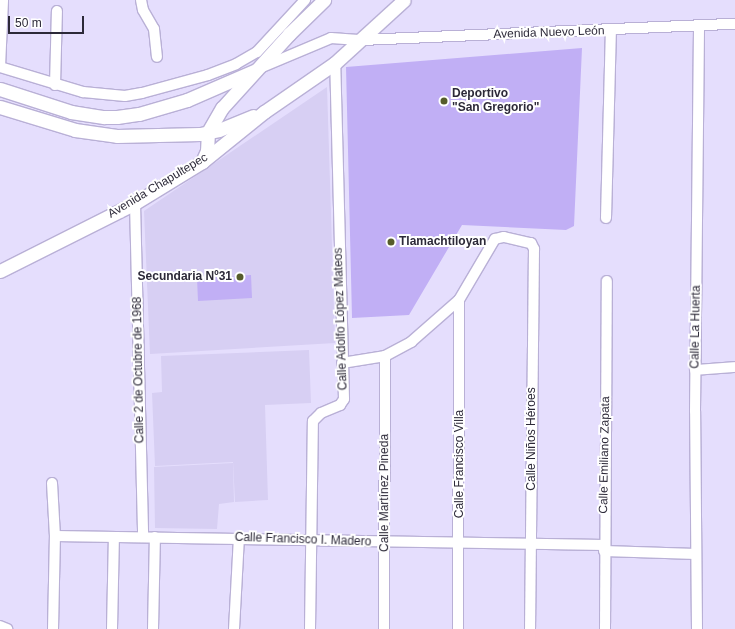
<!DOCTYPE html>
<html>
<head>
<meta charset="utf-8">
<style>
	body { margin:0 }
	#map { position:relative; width:735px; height:629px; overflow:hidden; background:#e5defd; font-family:Arial,sans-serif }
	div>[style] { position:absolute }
	.built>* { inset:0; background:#d7cff3 }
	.green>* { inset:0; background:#c1aff5 }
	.roads { filter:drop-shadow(1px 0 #b9b0d6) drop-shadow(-1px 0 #b9b0d6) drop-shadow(0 1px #b9b0d6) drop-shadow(0 -1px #b9b0d6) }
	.minor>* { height:10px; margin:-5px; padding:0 5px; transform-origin:5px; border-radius:5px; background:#fff }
	.major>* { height:13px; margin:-6.5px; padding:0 6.5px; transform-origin:6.5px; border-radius:6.5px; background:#fff }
	.dots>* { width:11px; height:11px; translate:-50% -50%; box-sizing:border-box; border:2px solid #fff; border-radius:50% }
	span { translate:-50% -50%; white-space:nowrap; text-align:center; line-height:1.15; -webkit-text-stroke:4px #fff; paint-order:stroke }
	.street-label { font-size:12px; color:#2c2938 }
	.poi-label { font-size:12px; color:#2c2938; font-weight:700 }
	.left { translate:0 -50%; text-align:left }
	.right { translate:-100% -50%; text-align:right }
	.scale { position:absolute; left:8px; top:16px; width:76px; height:18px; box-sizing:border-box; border:2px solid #2c2938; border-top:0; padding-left:5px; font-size:12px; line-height:14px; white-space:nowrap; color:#2c2938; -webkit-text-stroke:3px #fff; paint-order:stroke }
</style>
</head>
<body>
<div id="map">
	<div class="built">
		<i style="clip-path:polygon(327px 87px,335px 343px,150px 354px,144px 211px)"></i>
		<i style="clip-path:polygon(309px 350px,311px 403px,265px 405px,268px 500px,235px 502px,233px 462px,155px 466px,152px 393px,162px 392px,161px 356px)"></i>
		<i style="clip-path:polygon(233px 463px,234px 502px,219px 504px,217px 529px,155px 528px,154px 467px)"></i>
	</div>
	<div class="green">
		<i style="clip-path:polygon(582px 48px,574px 226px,566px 230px,462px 225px,409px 315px,352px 318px,346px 67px)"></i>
		<i style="clip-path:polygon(251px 275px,252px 298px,198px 301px,197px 278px)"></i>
	</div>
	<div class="roads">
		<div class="minor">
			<i style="left:141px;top:0;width:10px;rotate:79deg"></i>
			<i style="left:143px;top:10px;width:22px;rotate:60deg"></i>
			<i style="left:154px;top:29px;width:28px;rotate:84deg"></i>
			<i style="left:0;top:67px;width:87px;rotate:16.8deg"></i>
			<i style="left:83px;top:92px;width:42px;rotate:5.4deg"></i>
			<i style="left:125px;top:96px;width:17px;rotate:-10deg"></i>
			<i style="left:142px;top:93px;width:68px;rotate:-15.3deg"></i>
			<i style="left:208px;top:75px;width:30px;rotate:-21deg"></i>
			<i style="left:236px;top:64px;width:24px;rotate:-30deg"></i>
			<i style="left:257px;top:52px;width:71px;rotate:-47.3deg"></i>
			<i style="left:0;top:67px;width:67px;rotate:-87.4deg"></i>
			<i style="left:260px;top:68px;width:77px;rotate:-22.9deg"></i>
			<i style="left:331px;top:38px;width:31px;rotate:4deg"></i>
			<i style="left:362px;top:40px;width:373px;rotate:-2.5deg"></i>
			<i style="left:55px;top:85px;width:74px;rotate:-88.5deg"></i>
			<i style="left:135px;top:203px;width:334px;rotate:88.6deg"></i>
			<i style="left:606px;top:218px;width:188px;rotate:-88.5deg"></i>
			<i style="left:342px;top:363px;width:44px;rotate:-9.2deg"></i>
			<i style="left:385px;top:356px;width:30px;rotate:-28deg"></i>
			<i style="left:411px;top:342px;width:64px;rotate:-41.2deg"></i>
			<i style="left:459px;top:300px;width:71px;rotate:-59.5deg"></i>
			<i style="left:495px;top:239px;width:9px;rotate:-13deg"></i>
			<i style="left:504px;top:237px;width:28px;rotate:13deg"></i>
			<i style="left:531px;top:243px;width:7px;rotate:63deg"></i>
			<i style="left:534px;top:249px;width:380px;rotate:90.6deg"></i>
			<i style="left:695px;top:370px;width:40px;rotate:-4.3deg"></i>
			<i style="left:52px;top:483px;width:53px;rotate:86.8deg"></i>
			<i style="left:55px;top:536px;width:549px;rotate:0.94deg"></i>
			<i style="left:604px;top:551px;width:92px;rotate:1.9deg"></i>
			<i style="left:0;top:626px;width:8px;rotate:23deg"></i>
			<i style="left:53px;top:629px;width:93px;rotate:-88.8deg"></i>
			<i style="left:112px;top:629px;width:92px;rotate:-88.8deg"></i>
			<i style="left:153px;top:629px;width:92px;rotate:-88.8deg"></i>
			<i style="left:234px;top:629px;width:91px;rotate:-86.9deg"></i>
			<i style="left:310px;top:629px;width:208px;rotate:-89.2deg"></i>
			<i style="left:313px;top:421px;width:11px;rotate:-45deg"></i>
			<i style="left:321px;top:413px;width:21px;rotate:-23deg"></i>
			<i style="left:340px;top:405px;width:7px;rotate:-56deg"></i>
			<i style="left:344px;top:399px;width:336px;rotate:-91.5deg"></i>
			<i style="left:384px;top:629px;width:273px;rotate:-89.8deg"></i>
			<i style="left:458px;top:629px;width:329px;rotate:-89.8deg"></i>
			<i style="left:605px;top:629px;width:348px;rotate:-89.7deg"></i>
			<i style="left:697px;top:629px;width:218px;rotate:-90.5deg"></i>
			<i style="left:695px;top:411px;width:385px;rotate:-89.4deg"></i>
		</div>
		<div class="major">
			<i style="left:0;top:89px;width:75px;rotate:17.9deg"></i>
			<i style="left:71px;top:112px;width:33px;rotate:9deg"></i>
			<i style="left:104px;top:117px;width:13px"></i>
			<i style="left:117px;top:117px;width:22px;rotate:-8deg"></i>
			<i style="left:139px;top:114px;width:50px;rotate:-16.3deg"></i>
			<i style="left:187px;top:100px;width:75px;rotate:-23.5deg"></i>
			<i style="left:0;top:107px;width:78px;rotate:17deg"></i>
			<i style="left:75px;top:130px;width:42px;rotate:8.1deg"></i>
			<i style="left:117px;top:136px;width:83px;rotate:-1.4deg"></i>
			<i style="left:200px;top:134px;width:19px;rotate:-12deg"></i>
			<i style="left:219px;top:130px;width:37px;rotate:-22deg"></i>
			<i style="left:202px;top:162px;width:12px;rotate:-66deg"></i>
			<i style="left:207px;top:151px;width:19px;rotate:-87deg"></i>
			<i style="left:208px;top:132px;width:28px;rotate:-60deg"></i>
			<i style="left:222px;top:108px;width:100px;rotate:-47.8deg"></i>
			<i style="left:289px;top:34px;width:49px;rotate:-44.2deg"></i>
			<i style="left:0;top:271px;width:151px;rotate:-26.7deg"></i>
			<i style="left:135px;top:203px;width:79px;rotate:-31.5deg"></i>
			<i style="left:202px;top:162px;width:80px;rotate:-38.9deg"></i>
			<i style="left:264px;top:112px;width:86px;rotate:-34.6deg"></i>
			<i style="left:335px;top:63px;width:93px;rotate:-42.4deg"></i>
		</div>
	</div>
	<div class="dots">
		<i style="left:444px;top:101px;background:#565c2b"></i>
		<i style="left:391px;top:242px;background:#565c2b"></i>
		<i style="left:240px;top:277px;background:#565c2b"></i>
	</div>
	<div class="street-label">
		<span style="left:549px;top:33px;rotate:-2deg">Avenida Nuevo León</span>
		<span style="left:158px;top:186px;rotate:-31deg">Avenida Chapultepec</span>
		<span style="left:341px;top:319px;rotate:-92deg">Calle Adolfo López Mateos</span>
		<span style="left:696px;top:327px;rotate:-89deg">Calle La Huerta</span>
		<span style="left:139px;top:370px;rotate:-91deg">Calle 2 de Octubre de 1968</span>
		<span style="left:532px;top:439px;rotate:-90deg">Calle Niños Héroes</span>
		<span style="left:605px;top:455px;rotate:-89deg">Calle Emiliano Zapata</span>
		<span style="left:460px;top:464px;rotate:-90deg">Calle Francisco Villa</span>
		<span style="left:385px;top:493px;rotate:-90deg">Calle Martínez Pineda</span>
		<span style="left:303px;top:540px;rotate:2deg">Calle Francisco I. Madero</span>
	</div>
	<div class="poi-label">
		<span class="left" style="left:452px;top:101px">Deportivo<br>"San Gregorio"</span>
		<span class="left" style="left:399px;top:242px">Tlamachtiloyan</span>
		<span class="right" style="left:232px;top:277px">Secundaria Nº31</span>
	</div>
	<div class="scale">50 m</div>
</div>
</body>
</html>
